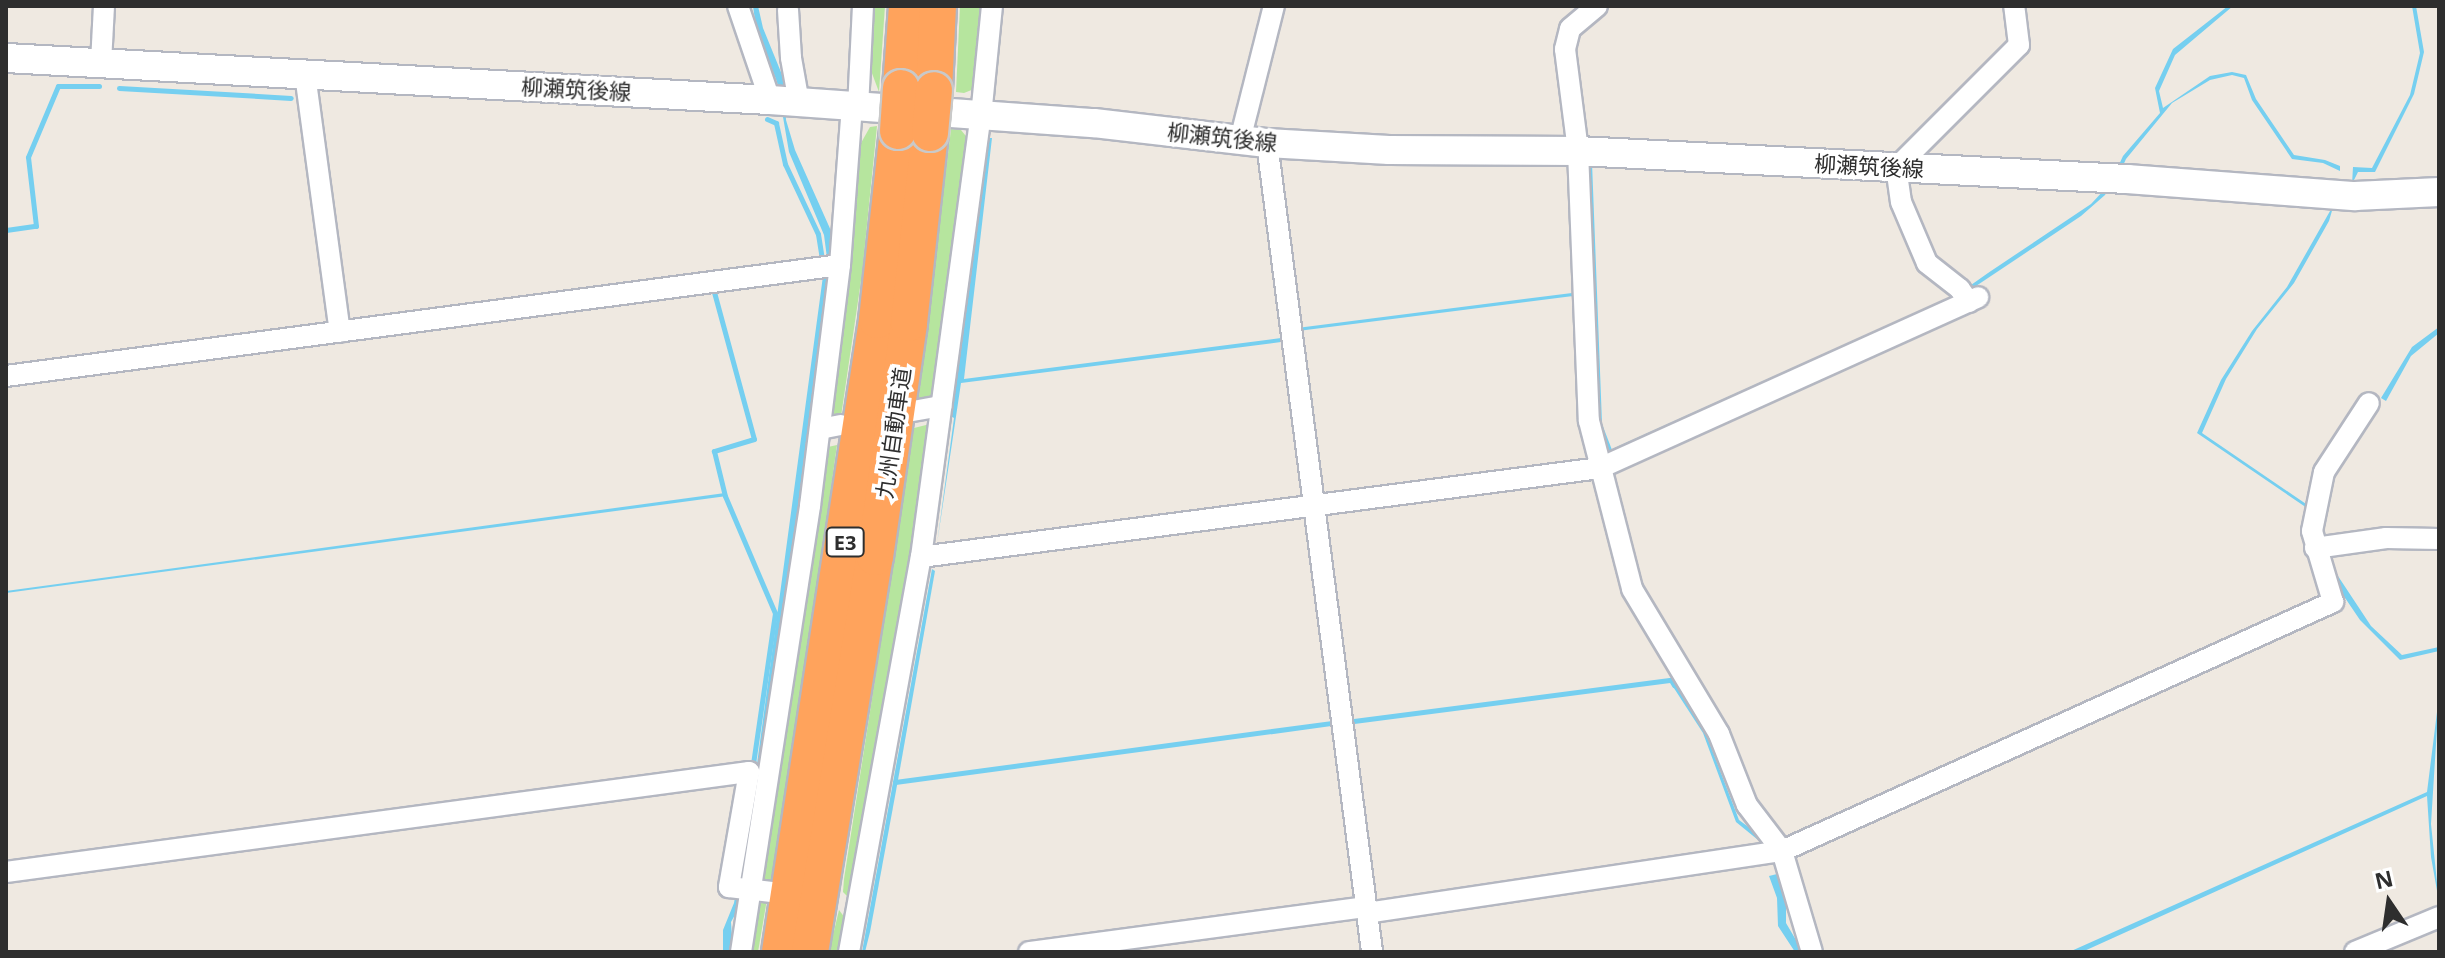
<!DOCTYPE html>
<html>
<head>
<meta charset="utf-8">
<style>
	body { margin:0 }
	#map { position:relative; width:2445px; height:958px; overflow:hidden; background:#efe9e1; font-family:"Open Sans","Noto Sans JP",sans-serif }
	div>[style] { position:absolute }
	.green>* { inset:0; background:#b6e59e }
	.water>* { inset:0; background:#75cff0 }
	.stream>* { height:5px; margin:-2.5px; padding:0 2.5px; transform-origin:2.5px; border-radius:2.5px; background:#75cff0 }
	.roads { filter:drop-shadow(2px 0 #b4b7c1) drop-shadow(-2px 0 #b4b7c1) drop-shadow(0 2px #b4b7c1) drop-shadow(0 -2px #b4b7c1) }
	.minor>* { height:20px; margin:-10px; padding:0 10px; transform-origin:10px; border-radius:10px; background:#fff }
	.secondary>* { height:28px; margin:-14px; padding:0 14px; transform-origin:14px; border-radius:14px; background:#fff }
	.motorway>* { height:36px; margin:-18px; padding:0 18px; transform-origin:18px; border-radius:18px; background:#ffa35c }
	.bridges { filter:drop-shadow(2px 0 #c9c9c9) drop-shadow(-2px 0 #c9c9c9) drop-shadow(0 2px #c9c9c9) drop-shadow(0 -2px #c9c9c9) }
	.motorway-bridge>* { height:36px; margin:-18px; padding:0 18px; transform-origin:18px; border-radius:18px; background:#ffa35c }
	span { translate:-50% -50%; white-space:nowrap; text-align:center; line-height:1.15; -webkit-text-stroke:7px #fff; paint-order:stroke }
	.shield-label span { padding:2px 6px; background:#fff; border:2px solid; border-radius:6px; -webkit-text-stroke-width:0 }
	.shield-label { font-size:20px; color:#2e2e2e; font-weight:700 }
	.street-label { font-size:22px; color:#2e2e2e }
	.frame { position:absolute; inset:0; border:8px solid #2e2e2e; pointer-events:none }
	.north { position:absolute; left:2349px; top:862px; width:80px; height:80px; -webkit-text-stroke:6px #fff; paint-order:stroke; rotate:347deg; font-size:22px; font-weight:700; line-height:32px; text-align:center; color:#2e2e2e }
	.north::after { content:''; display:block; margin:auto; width:28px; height:36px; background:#2e2e2e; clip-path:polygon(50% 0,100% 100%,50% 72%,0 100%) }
</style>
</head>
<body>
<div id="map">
	<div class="green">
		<i style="clip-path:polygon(870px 6px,885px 6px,879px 92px,867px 60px)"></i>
		<i style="clip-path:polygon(960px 6px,986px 6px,974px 89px,964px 93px,956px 92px)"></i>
		<i style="clip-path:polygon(877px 126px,862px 274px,840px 423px,830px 423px,861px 143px,870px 127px)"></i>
		<i style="clip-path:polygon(951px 129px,961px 130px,970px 141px,935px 400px,918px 404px)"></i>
		<i style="clip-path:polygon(934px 423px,855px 892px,848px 897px,843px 892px,844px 879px,914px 428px)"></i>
		<i style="clip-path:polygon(837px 445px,796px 737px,770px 884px,756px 881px,819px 449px)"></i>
		<i style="clip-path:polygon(763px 899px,767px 899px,758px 952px,749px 952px,757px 904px)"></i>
		<i style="clip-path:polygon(839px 910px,848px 922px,844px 952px,829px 952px)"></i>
	</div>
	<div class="water">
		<i style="clip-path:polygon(753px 6px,758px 6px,763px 28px,785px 82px,786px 120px,795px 150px,832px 233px,835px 257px,827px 258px,824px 235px,789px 152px,777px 82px,756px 27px)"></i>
		<i style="clip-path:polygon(2228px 6px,2233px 6px,2175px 55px,2159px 91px,2163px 108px,2210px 76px,2232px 72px,2246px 75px,2256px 99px,2294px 155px,2325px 160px,2340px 166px,2340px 171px,2323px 163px,2292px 159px,2252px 100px,2244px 78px,2232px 75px,2210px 80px,2172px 103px,2126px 159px,2121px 170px,2117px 169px,2123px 156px,2160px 113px,2155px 88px,2173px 49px)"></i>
		<i style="clip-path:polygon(2412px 6px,2416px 6px,2424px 52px,2414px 94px,2375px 172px,2358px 172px,2352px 184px,2353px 167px,2372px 168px,2410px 95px,2420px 53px)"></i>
		<i style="clip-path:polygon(986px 138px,992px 138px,964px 379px,1281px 338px,1281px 342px,961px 383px,937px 544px,954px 418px,949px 415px,960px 354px)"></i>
		<i style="clip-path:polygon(2106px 188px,2109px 188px,2105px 195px,2081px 216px,1973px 288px,1971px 285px,1988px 273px,2091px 204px)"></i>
		<i style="clip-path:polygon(2334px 204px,2329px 221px,2294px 283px,2257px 329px,2226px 379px,2202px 433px,2309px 506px,2307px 508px,2197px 433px,2221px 380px,2252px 331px,2287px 287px)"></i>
		<i style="clip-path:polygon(835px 274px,741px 904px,731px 922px,733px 952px,723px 952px,723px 930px,734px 903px,757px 764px,823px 276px)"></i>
		<i style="clip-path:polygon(1572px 293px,1573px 296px,1298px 331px,1297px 328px)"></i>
		<i style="clip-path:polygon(2439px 327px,2439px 333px,2411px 356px,2386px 401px,2381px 398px,2412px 347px)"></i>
		<i style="clip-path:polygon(725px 493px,727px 496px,6px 593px,6px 591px)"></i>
		<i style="clip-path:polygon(2332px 567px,2371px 626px,2402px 655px,2439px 647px,2439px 651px,2400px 660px,2360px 620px,2337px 586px)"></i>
		<i style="clip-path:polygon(932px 569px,935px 571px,898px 780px,870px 932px,865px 952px,862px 952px)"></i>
		<i style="clip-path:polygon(1672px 680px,1703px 726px,1739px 820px,1758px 834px,1763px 844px,1736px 822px,1703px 733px,1670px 682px)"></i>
		<i style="clip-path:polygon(2439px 696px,2431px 824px,2439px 902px,2431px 857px,2427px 796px,2082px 952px,2069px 952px,2427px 792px)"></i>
		<i style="clip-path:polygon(1777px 874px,1786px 901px,1786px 923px,1803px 952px,1795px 952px,1778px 926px,1777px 898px,1769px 876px)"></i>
	</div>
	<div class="stream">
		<i style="left:119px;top:88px;width:172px;rotate:3.3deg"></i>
		<i style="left:767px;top:119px;width:10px;rotate:24deg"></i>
		<i style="left:776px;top:123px;width:42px;rotate:77.6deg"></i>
		<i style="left:785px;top:164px;width:77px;rotate:64.8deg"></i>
		<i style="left:818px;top:234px;width:24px;rotate:81deg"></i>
		<i style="left:1589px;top:162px;width:262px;rotate:87.8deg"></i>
		<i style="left:1599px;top:424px;width:30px;rotate:69deg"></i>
		<i style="left:1610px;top:452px;width:303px;rotate:-24.2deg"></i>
		<i style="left:6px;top:230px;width:30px;rotate:-8deg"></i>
		<i style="left:36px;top:226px;width:69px;rotate:-96.6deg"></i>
		<i style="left:28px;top:157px;width:77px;rotate:-67.1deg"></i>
		<i style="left:58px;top:86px;width:41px"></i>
		<i style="left:717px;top:291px;width:3px;rotate:162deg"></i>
		<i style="left:714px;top:292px;width:152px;rotate:74.8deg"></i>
		<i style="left:754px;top:439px;width:42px;rotate:163.3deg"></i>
		<i style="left:714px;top:451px;width:46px;rotate:76.3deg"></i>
		<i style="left:725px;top:496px;width:127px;rotate:66.9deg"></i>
		<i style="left:775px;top:613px;width:153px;rotate:98.3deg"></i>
		<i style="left:1346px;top:722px;width:328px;rotate:-7.4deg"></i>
		<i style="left:1671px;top:680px;width:6px;rotate:59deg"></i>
		<i style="left:895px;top:782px;width:445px;rotate:-7.7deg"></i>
	</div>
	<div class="roads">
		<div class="minor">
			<i style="left:738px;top:6px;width:99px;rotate:71.2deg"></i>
			<i style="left:1597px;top:6px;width:35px;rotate:140deg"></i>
			<i style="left:1570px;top:29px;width:21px;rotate:104deg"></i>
			<i style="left:1565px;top:49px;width:103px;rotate:82.7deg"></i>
			<i style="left:1578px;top:151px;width:270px;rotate:87.7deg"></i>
			<i style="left:1589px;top:421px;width:173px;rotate:75.6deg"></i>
			<i style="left:1632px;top:589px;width:169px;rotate:59deg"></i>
			<i style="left:1719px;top:734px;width:76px;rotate:68.5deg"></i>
			<i style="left:1747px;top:805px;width:58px;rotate:52.7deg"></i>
			<i style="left:1782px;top:851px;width:105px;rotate:73.5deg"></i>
			<i style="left:788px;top:10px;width:48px;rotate:86.4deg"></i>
			<i style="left:791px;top:58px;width:46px;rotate:79.9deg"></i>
			<i style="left:101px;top:63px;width:57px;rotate:-87deg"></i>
			<i style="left:305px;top:74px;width:260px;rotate:82.3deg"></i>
			<i style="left:858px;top:108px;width:102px;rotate:-87.2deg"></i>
			<i style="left:1240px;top:140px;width:138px;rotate:-75.8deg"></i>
			<i style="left:1267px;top:143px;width:816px;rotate:82.6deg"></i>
			<i style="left:1969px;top:302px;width:16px;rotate:-125deg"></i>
			<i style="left:1960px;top:289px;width:42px;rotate:-141.8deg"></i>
			<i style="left:1927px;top:263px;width:66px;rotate:-113.1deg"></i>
			<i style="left:1901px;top:202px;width:34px;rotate:-98deg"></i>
			<i style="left:1896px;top:168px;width:174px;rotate:-45deg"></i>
			<i style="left:2019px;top:45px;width:39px;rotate:-97deg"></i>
			<i style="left:6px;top:376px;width:841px;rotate:-7.58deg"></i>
			<i style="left:913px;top:411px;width:29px;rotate:-10deg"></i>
			<i style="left:820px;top:429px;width:21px;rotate:-11deg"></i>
			<i style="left:2315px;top:548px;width:72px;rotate:-8deg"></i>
			<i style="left:2386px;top:538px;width:53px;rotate:1.1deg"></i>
			<i style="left:921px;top:557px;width:685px;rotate:-7.47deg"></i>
			<i style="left:1600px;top:468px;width:415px;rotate:-24.3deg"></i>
			<i style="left:6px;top:872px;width:750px;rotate:-7.67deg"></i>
			<i style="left:749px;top:772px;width:117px;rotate:99.9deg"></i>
			<i style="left:729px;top:887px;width:43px;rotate:6.6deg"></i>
			<i style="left:1367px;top:913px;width:420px;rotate:-8.5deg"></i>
			<i style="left:1782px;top:851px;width:605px;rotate:-24.32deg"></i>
			<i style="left:2333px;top:602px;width:74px;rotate:-106.5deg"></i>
			<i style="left:2312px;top:531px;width:60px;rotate:-78.5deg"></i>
			<i style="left:2324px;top:472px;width:82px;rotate:-56.9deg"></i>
			<i style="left:741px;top:952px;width:451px;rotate:-81.2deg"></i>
			<i style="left:810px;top:506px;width:243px;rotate:-82.9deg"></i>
			<i style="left:840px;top:265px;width:158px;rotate:-85.7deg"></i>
			<i style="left:849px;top:952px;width:402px;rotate:-79.7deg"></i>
			<i style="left:921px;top:557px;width:445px;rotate:-82.3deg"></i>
			<i style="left:981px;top:116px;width:111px;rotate:-84.3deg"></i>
			<i style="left:1029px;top:952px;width:340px;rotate:-7.6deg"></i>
			<i style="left:2355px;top:952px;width:91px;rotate:-22.6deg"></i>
		</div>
		<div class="secondary">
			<i style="left:6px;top:58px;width:765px;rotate:3.15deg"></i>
			<i style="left:770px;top:100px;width:325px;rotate:4.1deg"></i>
			<i style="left:1094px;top:123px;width:174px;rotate:6.6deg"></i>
			<i style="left:1267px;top:143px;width:122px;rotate:3.3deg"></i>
			<i style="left:1389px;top:150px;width:189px;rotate:0.3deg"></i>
			<i style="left:1578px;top:151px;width:550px;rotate:2.92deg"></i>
			<i style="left:2127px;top:179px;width:229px;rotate:4.3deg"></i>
			<i style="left:2355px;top:196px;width:84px;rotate:-2.7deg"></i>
		</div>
		<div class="motorway">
			<i style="left:901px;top:88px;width:82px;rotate:-85.8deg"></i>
			<i style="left:934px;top:90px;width:84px;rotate:-87.3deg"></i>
			<i style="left:780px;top:952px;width:639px;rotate:-81.27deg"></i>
			<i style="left:877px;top:320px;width:190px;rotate:-83.7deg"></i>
			<i style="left:810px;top:952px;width:400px;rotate:-80.7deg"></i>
			<i style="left:875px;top:557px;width:236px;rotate:-81.7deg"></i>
			<i style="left:909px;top:323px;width:191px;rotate:-83.7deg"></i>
		</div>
	</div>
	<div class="bridges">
		<div class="motorway-bridge">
			<i style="left:898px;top:131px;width:43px;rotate:-86deg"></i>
			<i style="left:930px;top:133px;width:43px;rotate:-84.7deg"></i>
		</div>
	</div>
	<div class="shield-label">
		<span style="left:845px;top:542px">E3</span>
	</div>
	<div class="street-label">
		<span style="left:576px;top:89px;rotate:3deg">柳瀬筑後線</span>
		<span style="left:1222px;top:137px;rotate:6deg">柳瀬筑後線</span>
		<span style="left:1869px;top:166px;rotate:3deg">柳瀬筑後線</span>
		<span style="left:893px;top:433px;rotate:-82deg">九州自動車道</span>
	</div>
	<div class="frame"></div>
	<div class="north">N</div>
</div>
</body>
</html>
